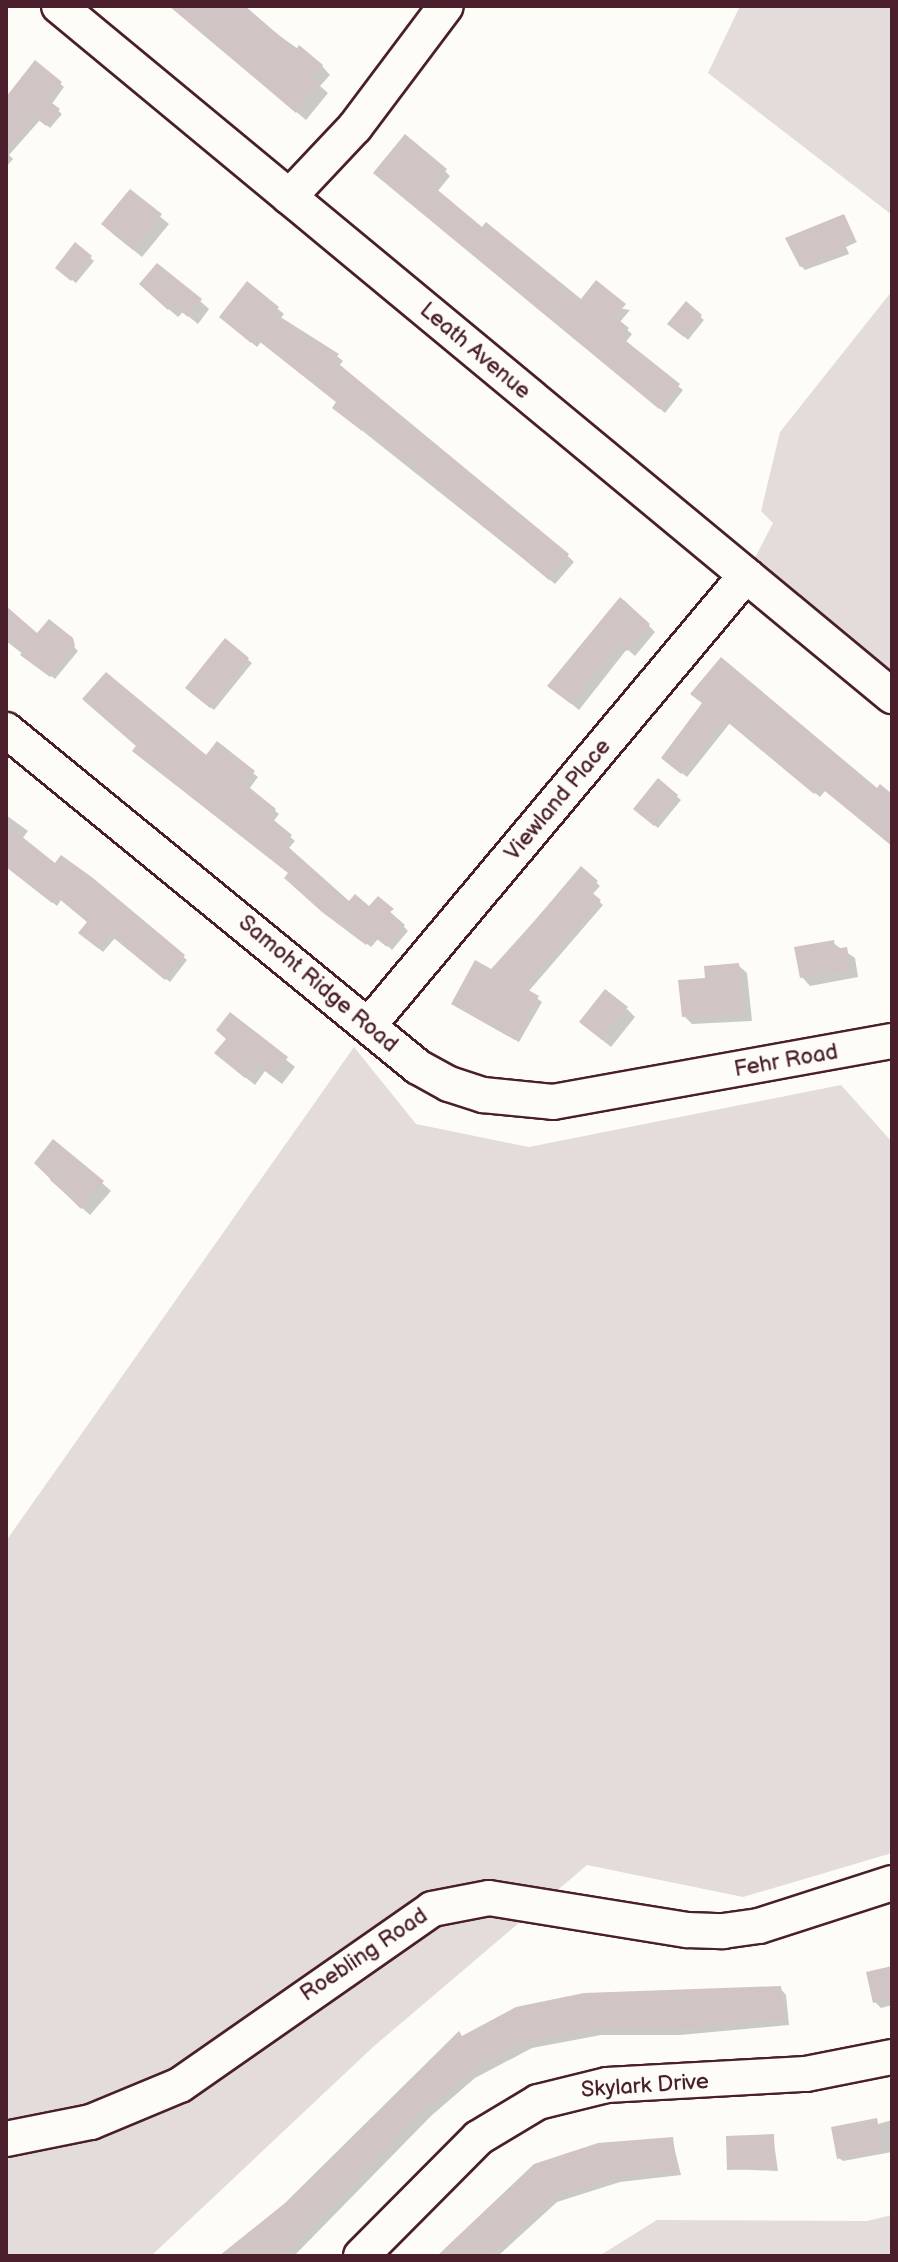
<!DOCTYPE html>
<html>
<head>
<meta charset="utf-8">
<style>
	body { margin:0 }
	#map { position:relative; width:898px; height:2262px; overflow:hidden; background:#fdfcf7; font-family:"Balsamiq Sans",sans-serif }
	div>[style] { position:absolute }
	.green>* { inset:0; background:#e3dcda }
	.shadow>* { inset:0; background:#0003 }
	.building>* { inset:0; background:#d0c5c4 }
	.roads { filter:drop-shadow(2px 0 #4a1f2b) drop-shadow(-2px 0 #4a1f2b) drop-shadow(0 2px #4a1f2b) drop-shadow(0 -2px #4a1f2b) }
	.minor>* { height:34px; margin:-17px; padding:0 17px; transform-origin:17px; border-radius:17px; background:#fdfcf7 }
	span { translate:-50% -50%; white-space:nowrap; text-align:center; line-height:1.15; -webkit-text-stroke:6px #fdfcf7; paint-order:stroke }
	.street-label { font-size:22px; color:#4a1f2b }
	.frame { position:absolute; inset:0; border:8px solid #4a1f2b; pointer-events:none }
</style>
</head>
<body>
<div id="map">
	<div class="green">
		<i style="clip-path:polygon(740px 6px,892px 6px,892px 215px,708px 73px)"></i>
		<i style="clip-path:polygon(892px 291px,892px 697px,746px 575px,773px 523px,761px 511px,780px 432px)"></i>
		<i style="clip-path:polygon(354px 1047px,416px 1124px,529px 1147px,841px 1085px,892px 1142px,892px 1853px,743px 1897px,587px 1865px,373px 2047px,151px 2256px,6px 2256px,6px 1541px)"></i>
		<i style="clip-path:polygon(892px 2215px,892px 2256px,599px 2256px,657px 2220px,867px 2221px)"></i>
	</div>
	<div class="shadow">
		<i style="clip-path:polygon(170px 6px,238px 6px,322px 66px,330px 75px,320px 86px,328px 93px,306px 120px)"></i>
		<i style="clip-path:polygon(35px 63px,64px 87px,51px 105px,62px 114px,50px 128px,40px 120px,9px 155px,13px 159px,6px 167px,6px 97px)"></i>
		<i style="clip-path:polygon(445px 171px,450px 176px,437px 192px,482px 230px,581px 302px,630px 310px,619px 323px,632px 334px,625px 343px,683px 390px,665px 413px,381px 178px)"></i>
		<i style="clip-path:polygon(130px 192px,169px 224px,142px 257px,112px 233px)"></i>
		<i style="clip-path:polygon(843px 217px,857px 242px,846px 247px,849px 254px,805px 270px,801px 266px)"></i>
		<i style="clip-path:polygon(75px 245px,94px 261px,76px 283px,61px 271px)"></i>
		<i style="clip-path:polygon(248px 284px,284px 314px,280px 319px,337px 356px,343px 361px,338px 367px,568px 556px,574px 562px,555px 584px,340px 413px,338px 403px,261px 342px,257px 347px,227px 322px)"></i>
		<i style="clip-path:polygon(150px 293px,200px 301px,209px 309px,198px 324px,183px 312px,178px 317px)"></i>
		<i style="clip-path:polygon(686px 304px,704px 320px,688px 340px,674px 327px)"></i>
		<i style="clip-path:polygon(624px 600px,655px 632px,635px 656px,627px 649px,579px 710px,550px 686px)"></i>
		<i style="clip-path:polygon(6px 608px,38px 636px,49px 622px,78px 651px,55px 679px,6px 641px)"></i>
		<i style="clip-path:polygon(225px 641px,252px 663px,214px 710px,191px 692px)"></i>
		<i style="clip-path:polygon(704px 703px,892px 801px,892px 846px,826px 790px,820px 797px,730px 723px,687px 777px,668px 762px)"></i>
		<i style="clip-path:polygon(217px 744px,258px 777px,249px 789px,279px 814px,273px 822px,295px 841px,288px 849px,349px 904px,369px 909px,378px 899px,408px 931px,392px 950px,379px 938px,371px 947px,290px 881px,290px 873px,206px 758px)"></i>
		<i style="clip-path:polygon(658px 781px,681px 800px,658px 828px,639px 813px)"></i>
		<i style="clip-path:polygon(6px 815px,28px 831px,22px 839px,55px 866px,92px 879px,187px 960px,170px 982px,115px 938px,103px 952px,84px 936px,89px 922px,61px 900px,57px 906px,6px 865px)"></i>
		<i style="clip-path:polygon(581px 869px,600px 886px,592px 895px,603px 905px,528px 992px,542px 1002px,519px 1042px,457px 1007px)"></i>
		<i style="clip-path:polygon(833px 943px,855px 958px,858px 977px,810px 986px,802px 977px)"></i>
		<i style="clip-path:polygon(738px 965px,747px 973px,752px 1021px,692px 1024px,684px 1016px)"></i>
		<i style="clip-path:polygon(627px 1009px,635px 1017px,611px 1047px,590px 1030px)"></i>
		<i style="clip-path:polygon(230px 1014px,295px 1067px,282px 1084px,265px 1071px,255px 1085px,225px 1061px)"></i>
		<i style="clip-path:polygon(52px 1177px,102px 1183px,111px 1191px,90px 1215px,50px 1180px)"></i>
		<i style="clip-path:polygon(892px 1967px,892px 2005px,881px 2008px,875px 2002px)"></i>
		<i style="clip-path:polygon(780px 1988px,786px 1995px,789px 2025px,680px 2035px,601px 2035px,532px 2048px,475px 2078px,431px 2116px,294px 2256px,220px 2256px,286px 2204px,463px 2038px)"></i>
		<i style="clip-path:polygon(892px 2120px,892px 2152px,843px 2161px,839px 2158px,878px 2124px)"></i>
		<i style="clip-path:polygon(773px 2136px,778px 2171px,729px 2169px)"></i>
		<i style="clip-path:polygon(672px 2139px,681px 2175px,620px 2182px,557px 2202px,498px 2256px,442px 2256px,535px 2166px)"></i>
	</div>
	<div class="building">
		<i style="clip-path:polygon(169px 6px,245px 6px,296px 50px,299px 45px,323px 65px,313px 77px,321px 84px,296px 113px)"></i>
		<i style="clip-path:polygon(35px 60px,62px 82px,48px 100px,60px 109px,46px 126px,35px 117px,6px 151px,6px 97px)"></i>
		<i style="clip-path:polygon(405px 134px,447px 169px,433px 186px,482px 227px,486px 222px,581px 299px,596px 280px,626px 304px,615px 317px,629px 328px,621px 337px,680px 384px,659px 409px,373px 173px)"></i>
		<i style="clip-path:polygon(130px 189px,162px 214px,133px 250px,101px 224px)"></i>
		<i style="clip-path:polygon(844px 214px,855px 238px,843px 243px,847px 250px,800px 267px,785px 238px)"></i>
		<i style="clip-path:polygon(75px 242px,92px 256px,71px 281px,55px 268px)"></i>
		<i style="clip-path:polygon(157px 263px,202px 299px,188px 317px,173px 305px,168px 310px,139px 284px)"></i>
		<i style="clip-path:polygon(247px 281px,279px 307px,274px 313px,339px 354px,334px 360px,569px 554px,549px 580px,364px 427px,362px 431px,332px 408px,336px 402px,255px 338px,251px 343px,219px 317px)"></i>
		<i style="clip-path:polygon(686px 301px,702px 315px,684px 337px,667px 324px)"></i>
		<i style="clip-path:polygon(620px 597px,650px 624px,627px 651px,619px 644px,571px 704px,547px 686px)"></i>
		<i style="clip-path:polygon(6px 606px,37px 633px,49px 619px,73px 638px,75px 646px,50px 677px,20px 655px,23px 651px,6px 636px)"></i>
		<i style="clip-path:polygon(225px 638px,249px 658px,210px 708px,185px 688px)"></i>
		<i style="clip-path:polygon(721px 657px,877px 788px,880px 784px,892px 794px,892px 846px,820px 787px,814px 794px,725px 720px,681px 774px,661px 758px,702px 703px,690px 694px)"></i>
		<i style="clip-path:polygon(106px 672px,206px 755px,217px 741px,255px 771px,245px 784px,276px 809px,270px 817px,292px 835px,285px 844px,349px 901px,355px 894px,369px 906px,378px 896px,394px 909px,390px 912px,405px 925px,387px 947px,373px 936px,366px 945px,322px 912px,284px 878px,288px 873px,132px 751px,136px 746px,82px 699px)"></i>
		<i style="clip-path:polygon(658px 778px,678px 795px,654px 826px,633px 809px)"></i>
		<i style="clip-path:polygon(6px 824px,55px 863px,61px 855px,93px 878px,185px 955px,165px 980px,110px 935px,99px 949px,78px 933px,87px 922px,57px 897px,52px 903px,6px 867px)"></i>
		<i style="clip-path:polygon(581px 866px,598px 881px,590px 891px,601px 900px,525px 988px,539px 996px,515px 1040px,451px 1004px,475px 960px,493px 970px)"></i>
		<i style="clip-path:polygon(834px 940px,835px 949px,847px 947px,851px 969px,800px 978px,794px 947px)"></i>
		<i style="clip-path:polygon(739px 963px,744px 1013px,682px 1017px,678px 980px,705px 978px,704px 966px)"></i>
		<i style="clip-path:polygon(605px 989px,628px 1007px,602px 1040px,579px 1022px)"></i>
		<i style="clip-path:polygon(230px 1012px,288px 1057px,273px 1077px,256px 1064px,245px 1078px,214px 1053px,226px 1039px,216px 1030px)"></i>
		<i style="clip-path:polygon(53px 1139px,104px 1181px,81px 1209px,34px 1163px)"></i>
		<i style="clip-path:polygon(892px 1966px,892px 1998px,873px 2003px,866px 1972px)"></i>
		<i style="clip-path:polygon(781px 1986px,784px 2019px,673px 2029px,594px 2029px,525px 2043px,468px 2073px,425px 2110px,282px 2256px,219px 2256px,285px 2203px,459px 2031px,462px 2036px,516px 2007px,584px 1993px)"></i>
		<i style="clip-path:polygon(877px 2118px,883px 2150px,837px 2159px,831px 2127px)"></i>
		<i style="clip-path:polygon(774px 2134px,775px 2168px,727px 2170px,726px 2136px)"></i>
		<i style="clip-path:polygon(673px 2137px,677px 2171px,615px 2178px,552px 2198px,489px 2256px,437px 2256px,534px 2164px,598px 2143px)"></i>
	</div>
	<div class="roads">
		<div class="minor">
			<i style="left:59px;top:6px;width:1082px;rotate:39.64deg"></i>
			<i style="left:289px;top:197px;width:96px;rotate:-46.7deg"></i>
			<i style="left:355px;top:127px;width:151px;rotate:-53.1deg"></i>
			<i style="left:6px;top:730px;width:532px;rotate:39.28deg"></i>
			<i style="left:418px;top:1067px;width:35px;rotate:29deg"></i>
			<i style="left:449px;top:1084px;width:36px;rotate:18deg"></i>
			<i style="left:483px;top:1095px;width:70px;rotate:5.7deg"></i>
			<i style="left:553px;top:1102px;width:344px;rotate:-10.2deg"></i>
			<i style="left:369px;top:1025px;width:587px;rotate:-50.04deg"></i>
			<i style="left:6px;top:2139px;width:87px;rotate:-11.3deg"></i>
			<i style="left:91px;top:2122px;width:96px;rotate:-22.6deg"></i>
			<i style="left:180px;top:2085px;width:307px;rotate:-34.9deg"></i>
			<i style="left:432px;top:1909px;width:58px;rotate:-10.9deg"></i>
			<i style="left:489px;top:1898px;width:201px;rotate:9.2deg"></i>
			<i style="left:687px;top:1930px;width:36px;rotate:2deg"></i>
			<i style="left:723px;top:1931px;width:36px;rotate:-8deg"></i>
			<i style="left:759px;top:1926px;width:140px;rotate:-17.9deg"></i>
			<i style="left:361px;top:2256px;width:166px;rotate:-45.2deg"></i>
			<i style="left:478px;top:2138px;width:70px;rotate:-31deg"></i>
			<i style="left:538px;top:2102px;width:71px;rotate:-13.8deg"></i>
			<i style="left:607px;top:2085px;width:199px;rotate:-3.2deg"></i>
			<i style="left:806px;top:2074px;width:88px;rotate:-11.2deg"></i>
		</div>
	</div>
	<div class="street-label">
		<span style="left:475px;top:351px;rotate:40deg">Leath Avenue</span>
		<span style="left:558px;top:800px;rotate:-50deg">Viewland Place</span>
		<span style="left:318px;top:984px;rotate:40deg">Samoht Ridge Road</span>
		<span style="left:786px;top:1061px;rotate:-10deg">Fehr Road</span>
		<span style="left:364px;top:1955px;rotate:-34deg">Roebling Road</span>
		<span style="left:645px;top:2086px;rotate:-4deg">Skylark Drive</span>
	</div>
	<div class="frame"></div>
</div>
</body>
</html>
